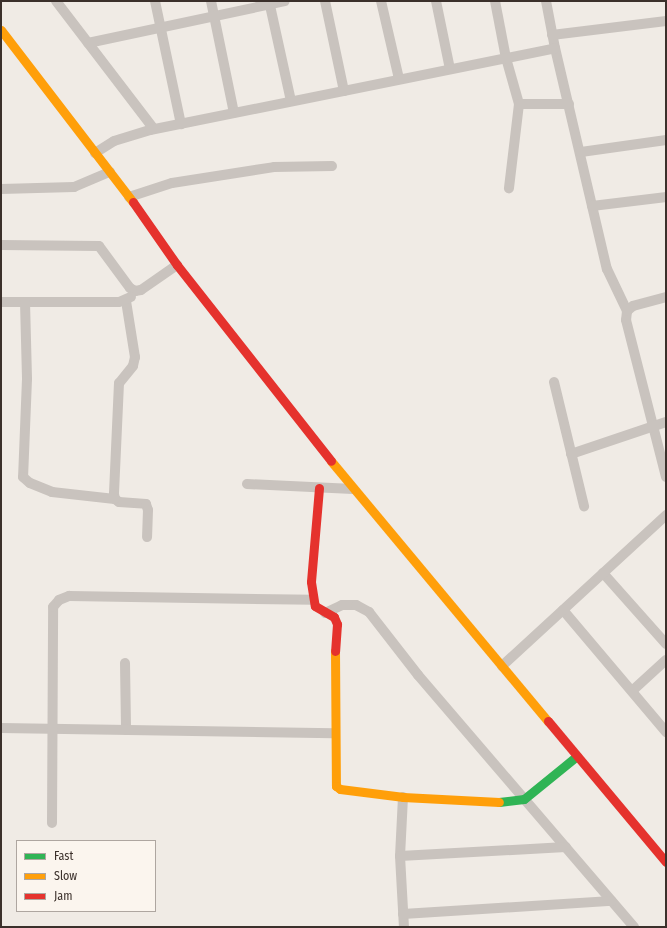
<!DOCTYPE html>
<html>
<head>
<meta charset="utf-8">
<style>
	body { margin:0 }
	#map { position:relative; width:667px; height:928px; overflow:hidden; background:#f0ebe5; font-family:"Fira Sans Condensed",sans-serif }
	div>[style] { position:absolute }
	.street>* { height:10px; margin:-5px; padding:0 5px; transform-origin:5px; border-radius:5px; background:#c9c3be }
	.fast>* { height:9px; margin:-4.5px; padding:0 4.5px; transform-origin:4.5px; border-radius:4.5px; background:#30b455 }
	.slow>* { height:9px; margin:-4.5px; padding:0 4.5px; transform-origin:4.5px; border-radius:4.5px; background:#ff9f0a }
	.jam>* { height:9px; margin:-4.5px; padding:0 4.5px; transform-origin:4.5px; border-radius:4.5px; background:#e5322d }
	span { translate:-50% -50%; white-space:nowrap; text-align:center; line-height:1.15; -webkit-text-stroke:3.5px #fbf5ee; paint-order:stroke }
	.frame { position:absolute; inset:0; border:2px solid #3b302b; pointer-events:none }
	.legend { position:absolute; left:16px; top:840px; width:140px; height:72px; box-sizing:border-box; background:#fbf5ee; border:1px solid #aea6a0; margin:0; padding:5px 7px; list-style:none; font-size:12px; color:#3b302b }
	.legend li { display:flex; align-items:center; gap:8px; height:20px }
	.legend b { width:20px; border:1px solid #aea6a0 }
</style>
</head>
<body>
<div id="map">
	<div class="street">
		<i style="left:56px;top:1px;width:161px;rotate:52.6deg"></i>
		<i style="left:155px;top:1px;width:126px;rotate:78.1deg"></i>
		<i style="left:211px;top:1px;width:114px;rotate:78.4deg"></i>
		<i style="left:269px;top:1px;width:102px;rotate:77.6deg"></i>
		<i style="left:325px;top:1px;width:92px;rotate:78.1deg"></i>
		<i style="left:381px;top:1px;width:80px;rotate:77deg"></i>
		<i style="left:436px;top:1px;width:69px;rotate:78.4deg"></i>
		<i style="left:495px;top:1px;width:58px;rotate:79.1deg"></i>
		<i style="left:506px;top:58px;width:48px;rotate:74.2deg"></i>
		<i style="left:519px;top:104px;width:85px;rotate:96.8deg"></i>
		<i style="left:546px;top:1px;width:48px;rotate:79.2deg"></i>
		<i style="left:555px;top:48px;width:227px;rotate:76.8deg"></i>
		<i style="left:607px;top:269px;width:47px;rotate:64.5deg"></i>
		<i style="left:552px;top:35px;width:115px;rotate:-7deg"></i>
		<i style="left:88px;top:43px;width:201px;rotate:-12deg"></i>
		<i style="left:519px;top:104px;width:50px"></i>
		<i style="left:581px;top:152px;width:86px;rotate:-8deg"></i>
		<i style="left:95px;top:153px;width:22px;rotate:-32deg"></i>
		<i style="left:114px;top:141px;width:38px;rotate:-17deg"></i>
		<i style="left:150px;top:130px;width:413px;rotate:-11.4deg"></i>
		<i style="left:1px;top:189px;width:73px;rotate:-1.6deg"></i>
		<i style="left:74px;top:187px;width:39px;rotate:-23deg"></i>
		<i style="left:129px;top:197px;width:45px;rotate:-18deg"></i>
		<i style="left:172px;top:183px;width:103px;rotate:-8.9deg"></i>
		<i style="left:274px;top:167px;width:58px;rotate:-1deg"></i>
		<i style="left:592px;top:206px;width:75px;rotate:-6.9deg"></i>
		<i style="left:1px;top:245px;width:98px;rotate:0.6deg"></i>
		<i style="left:99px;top:246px;width:52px;rotate:53.6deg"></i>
		<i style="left:130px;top:288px;width:6px;rotate:31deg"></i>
		<i style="left:135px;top:291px;width:6px;rotate:-9deg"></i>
		<i style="left:141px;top:290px;width:44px;rotate:-34.8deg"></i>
		<i style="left:666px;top:297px;width:34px;rotate:165deg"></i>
		<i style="left:633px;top:306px;width:8px;rotate:140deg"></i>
		<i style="left:627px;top:311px;width:9px;rotate:96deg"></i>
		<i style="left:626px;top:320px;width:162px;rotate:75.7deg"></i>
		<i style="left:126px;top:301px;width:57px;rotate:80.9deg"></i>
		<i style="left:135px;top:357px;width:9px;rotate:103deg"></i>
		<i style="left:133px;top:366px;width:22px;rotate:129deg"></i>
		<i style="left:119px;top:383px;width:111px;rotate:92.6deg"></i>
		<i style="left:114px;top:494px;width:5px;rotate:79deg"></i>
		<i style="left:115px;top:499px;width:5px;rotate:37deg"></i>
		<i style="left:119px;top:502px;width:27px;rotate:4deg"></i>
		<i style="left:146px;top:504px;width:6px;rotate:72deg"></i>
		<i style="left:148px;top:510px;width:27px;rotate:92deg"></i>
		<i style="left:1px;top:302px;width:118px"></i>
		<i style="left:119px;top:302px;width:13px;rotate:-23deg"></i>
		<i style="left:25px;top:302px;width:77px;rotate:88.5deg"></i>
		<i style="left:27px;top:379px;width:98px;rotate:92.3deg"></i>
		<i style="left:23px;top:477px;width:9px;rotate:41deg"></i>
		<i style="left:30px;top:483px;width:24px;rotate:22deg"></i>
		<i style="left:52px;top:492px;width:63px;rotate:6.3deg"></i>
		<i style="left:554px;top:382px;width:128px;rotate:76.4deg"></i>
		<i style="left:571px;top:454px;width:100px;rotate:-18.6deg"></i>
		<i style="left:247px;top:484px;width:106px;rotate:2.7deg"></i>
		<i style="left:603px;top:573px;width:95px;rotate:48.4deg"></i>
		<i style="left:563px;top:610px;width:160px;rotate:49.8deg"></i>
		<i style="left:325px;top:613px;width:19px;rotate:-25deg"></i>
		<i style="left:342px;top:605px;width:14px"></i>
		<i style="left:356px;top:605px;width:15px;rotate:28deg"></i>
		<i style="left:369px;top:612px;width:80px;rotate:52.1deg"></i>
		<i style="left:418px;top:675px;width:332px;rotate:49.4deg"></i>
		<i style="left:125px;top:663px;width:67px;rotate:89.1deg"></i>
		<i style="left:502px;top:666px;width:223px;rotate:-42.6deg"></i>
		<i style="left:632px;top:691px;width:46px;rotate:-42.4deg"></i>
		<i style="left:1px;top:728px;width:333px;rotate:0.9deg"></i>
		<i style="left:403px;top:797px;width:59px;rotate:92.9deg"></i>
		<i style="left:400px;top:856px;width:71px;rotate:86.8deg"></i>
		<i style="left:52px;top:823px;width:216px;rotate:-89.7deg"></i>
		<i style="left:53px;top:607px;width:9px;rotate:-49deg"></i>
		<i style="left:59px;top:600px;width:11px;rotate:-22deg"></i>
		<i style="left:69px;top:596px;width:244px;rotate:0.9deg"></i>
		<i style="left:400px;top:856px;width:166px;rotate:-3.1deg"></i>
		<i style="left:403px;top:914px;width:209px;rotate:-3.6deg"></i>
	</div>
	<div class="fast">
		<i style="left:499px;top:802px;width:25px;rotate:-7deg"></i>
		<i style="left:524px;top:799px;width:68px;rotate:-39.1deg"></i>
	</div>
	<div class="slow">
		<i style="left:1px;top:30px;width:217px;rotate:52.5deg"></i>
		<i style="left:331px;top:461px;width:339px;rotate:50.2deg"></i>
		<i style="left:335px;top:651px;width:135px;rotate:89.6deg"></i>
		<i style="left:336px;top:786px;width:5px;rotate:37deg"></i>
		<i style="left:340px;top:789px;width:64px;rotate:7.2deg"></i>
		<i style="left:403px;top:797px;width:96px;rotate:3deg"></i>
	</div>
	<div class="jam">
		<i style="left:133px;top:202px;width:77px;rotate:55.1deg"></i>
		<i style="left:177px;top:265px;width:249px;rotate:51.8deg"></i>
		<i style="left:319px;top:488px;width:94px;rotate:94.9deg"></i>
		<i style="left:311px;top:582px;width:24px;rotate:81deg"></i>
		<i style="left:315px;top:606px;width:22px;rotate:30deg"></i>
		<i style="left:334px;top:617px;width:8px;rotate:67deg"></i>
		<i style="left:337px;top:624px;width:27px;rotate:94deg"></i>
		<i style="left:548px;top:721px;width:184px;rotate:50.1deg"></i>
	</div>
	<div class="frame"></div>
	<ul class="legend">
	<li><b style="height:5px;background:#30b455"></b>Fast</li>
	<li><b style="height:5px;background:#ff9f0a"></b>Slow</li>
	<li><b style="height:5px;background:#e5322d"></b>Jam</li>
	</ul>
</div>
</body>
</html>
